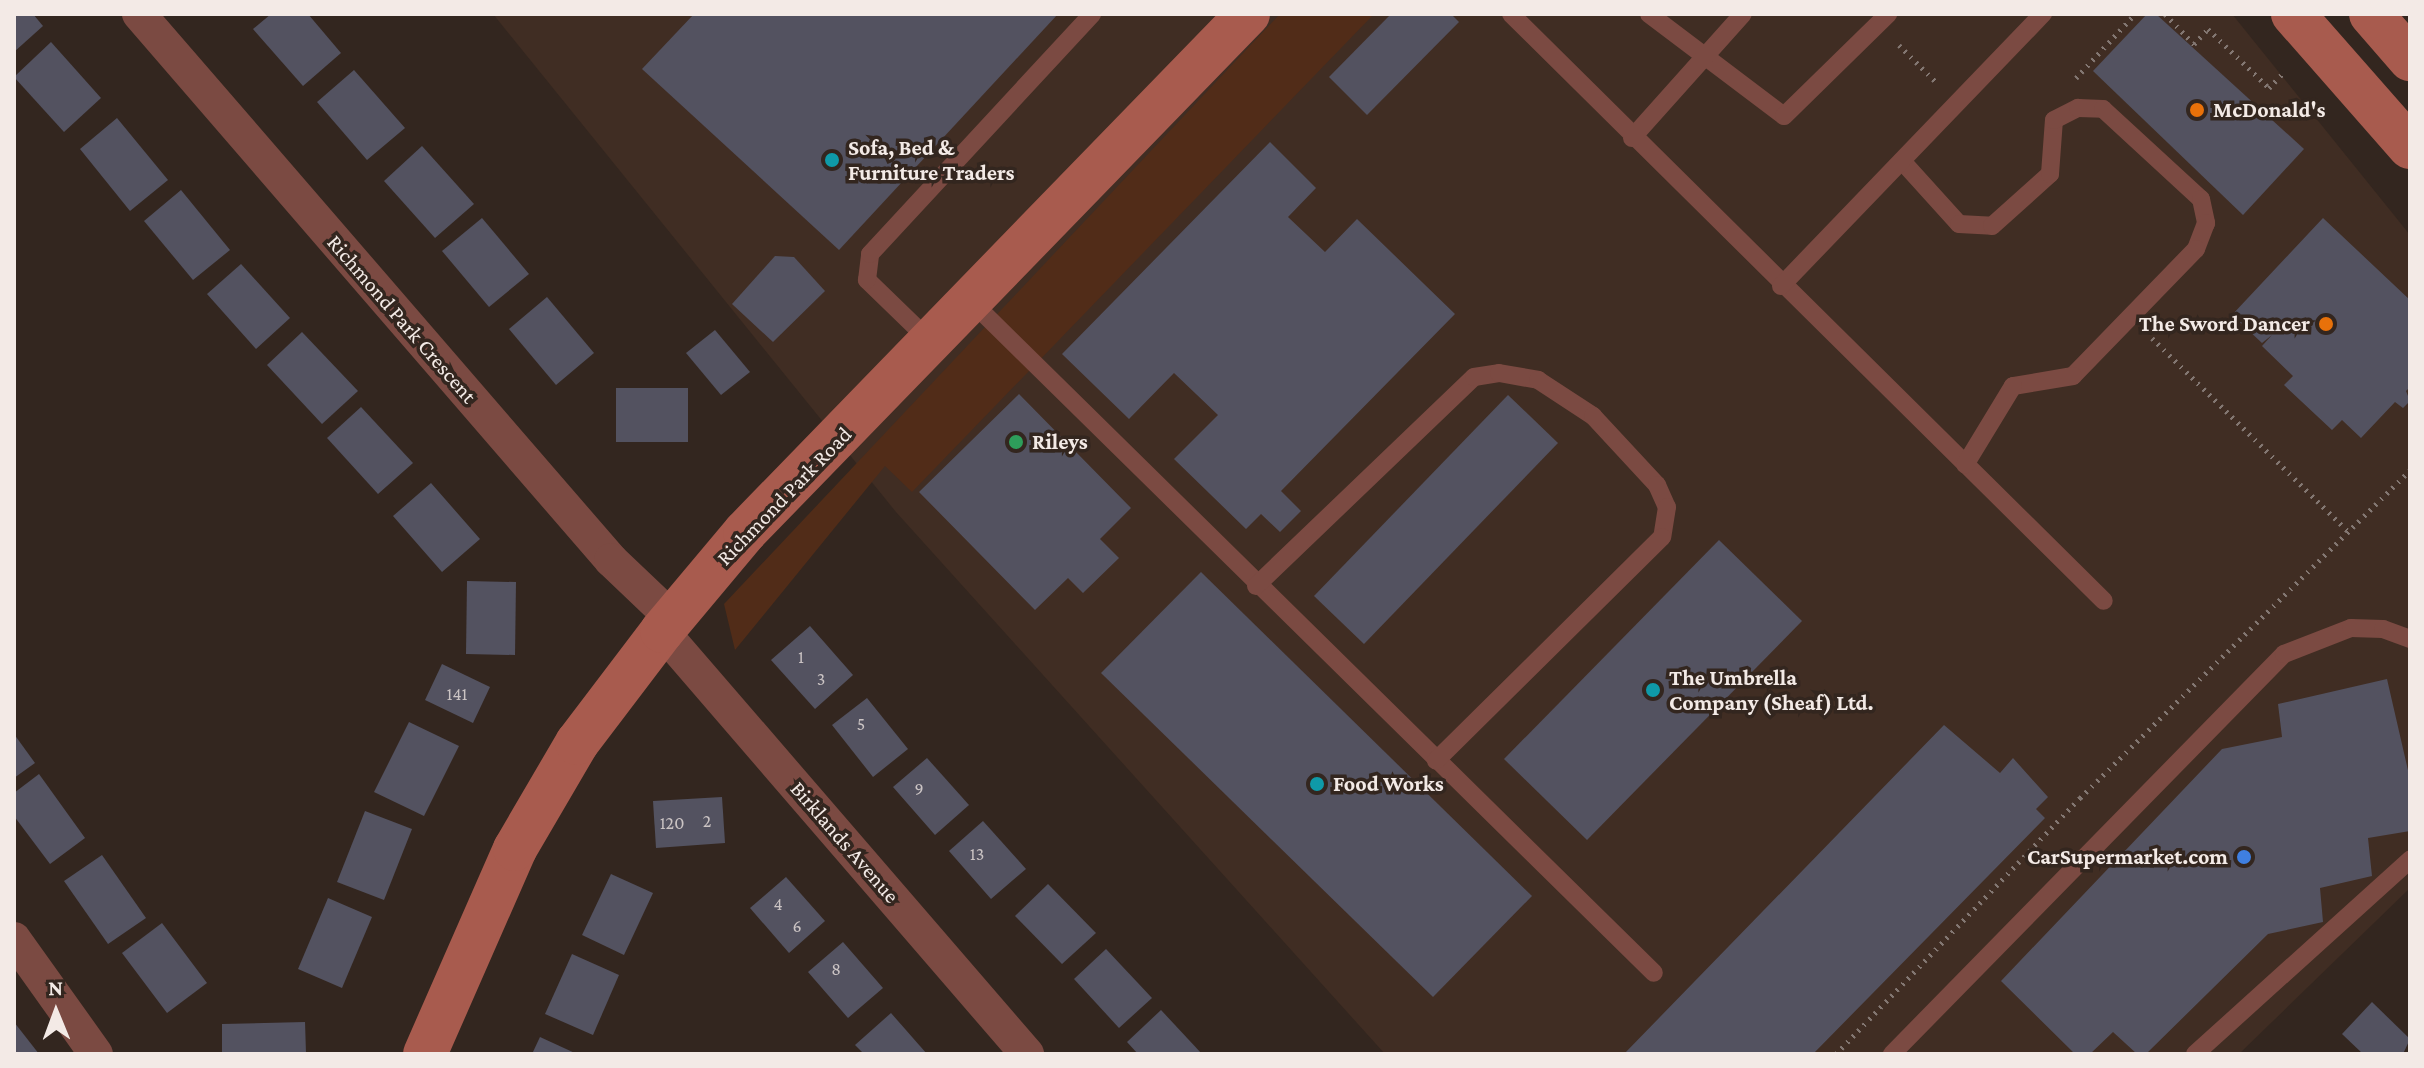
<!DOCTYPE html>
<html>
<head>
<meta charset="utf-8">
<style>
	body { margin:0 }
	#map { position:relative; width:2424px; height:1068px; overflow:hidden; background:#33261f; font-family:"Crimson Pro",serif }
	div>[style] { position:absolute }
	.built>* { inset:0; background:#402d23 }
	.green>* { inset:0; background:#512c18 }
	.building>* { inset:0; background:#535260 }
	.path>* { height:5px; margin-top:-2.5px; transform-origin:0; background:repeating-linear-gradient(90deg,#837772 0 2px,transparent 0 8px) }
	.lane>* { height:18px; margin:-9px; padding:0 9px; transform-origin:9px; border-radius:9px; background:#7b4a42 }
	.street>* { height:34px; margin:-17px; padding:0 17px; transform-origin:17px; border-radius:17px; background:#7b4a42 }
	.secondary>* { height:44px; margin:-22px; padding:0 22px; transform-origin:22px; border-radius:22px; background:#a85b4e }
	.dots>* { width:22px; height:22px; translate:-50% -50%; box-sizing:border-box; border:4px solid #33261f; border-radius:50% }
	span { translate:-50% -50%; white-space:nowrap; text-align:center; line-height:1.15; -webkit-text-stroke:7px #33261f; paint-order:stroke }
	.number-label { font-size:18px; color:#cbc4c4 }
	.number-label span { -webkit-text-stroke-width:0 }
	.poi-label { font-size:22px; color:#f3eae6; font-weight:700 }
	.left { translate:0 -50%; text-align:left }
	.right { translate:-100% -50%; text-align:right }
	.street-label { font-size:22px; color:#f3eae6 }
	.frame { position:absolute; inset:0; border:16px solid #f3eae6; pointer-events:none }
	.north { position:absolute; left:16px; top:972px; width:80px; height:80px; -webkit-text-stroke:6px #33261f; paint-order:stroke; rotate:359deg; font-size:22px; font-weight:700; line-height:32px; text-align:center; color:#f3eae6 }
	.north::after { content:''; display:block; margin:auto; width:28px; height:36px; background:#f3eae6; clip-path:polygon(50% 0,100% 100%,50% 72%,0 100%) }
</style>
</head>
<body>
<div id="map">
	<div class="built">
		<i style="clip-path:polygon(493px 14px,2232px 14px,2410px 235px,2410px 888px,2239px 1054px,1385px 1054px,896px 512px)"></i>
	</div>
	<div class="green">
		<i style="clip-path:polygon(1280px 14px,1374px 14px,912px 492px,885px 466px,735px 650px,724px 604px)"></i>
	</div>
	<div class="building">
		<i style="clip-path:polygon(14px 14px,33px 14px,43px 26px,14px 52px)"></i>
		<i style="clip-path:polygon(271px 14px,308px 14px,341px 53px,303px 86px,253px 29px)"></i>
		<i style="clip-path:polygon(694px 14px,1058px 14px,839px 250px,642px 69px)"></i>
		<i style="clip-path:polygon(1391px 14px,1451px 14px,1459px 22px,1367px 115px,1329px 77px)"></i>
		<i style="clip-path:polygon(2147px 14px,2156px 14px,2304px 149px,2243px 215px,2093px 71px)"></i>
		<i style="clip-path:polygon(51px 42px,101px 98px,64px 132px,14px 77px)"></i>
		<i style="clip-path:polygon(354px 70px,405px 128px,367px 160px,317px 102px)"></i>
		<i style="clip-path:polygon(117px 118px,168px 180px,130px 211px,80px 149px)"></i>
		<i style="clip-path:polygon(1270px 142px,1316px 188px,1288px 217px,1325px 252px,1357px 219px,1455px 314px,1281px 491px,1301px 511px,1280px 532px,1261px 514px,1246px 529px,1174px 459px,1218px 415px,1174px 373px,1129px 419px,1062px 354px)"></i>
		<i style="clip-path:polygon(422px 146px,474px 204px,435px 238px,384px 181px)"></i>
		<i style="clip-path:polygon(181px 190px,230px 250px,193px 280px,144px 221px)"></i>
		<i style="clip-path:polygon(482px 218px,529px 274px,489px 307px,442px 251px)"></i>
		<i style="clip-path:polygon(2323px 218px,2410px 300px,2410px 387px,2406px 391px,2410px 401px,2403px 408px,2395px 402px,2361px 438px,2342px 420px,2332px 430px,2284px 385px,2293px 376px,2262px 346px,2272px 335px,2262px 343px,2232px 315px)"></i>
		<i style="clip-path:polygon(775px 256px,794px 257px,825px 291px,773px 342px,732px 304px)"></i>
		<i style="clip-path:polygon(241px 264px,290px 318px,256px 349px,207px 294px)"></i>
		<i style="clip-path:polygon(547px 297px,594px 353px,556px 385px,509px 329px)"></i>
		<i style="clip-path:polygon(715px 330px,750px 372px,721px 395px,686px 353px)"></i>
		<i style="clip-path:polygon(302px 332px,358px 391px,322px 424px,267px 365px)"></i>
		<i style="clip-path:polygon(616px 388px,688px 388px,688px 442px,616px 442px)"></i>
		<i style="clip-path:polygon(1019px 394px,1131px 508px,1100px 539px,1119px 558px,1083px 593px,1068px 578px,1035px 610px,919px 492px)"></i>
		<i style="clip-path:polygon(1508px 395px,1558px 443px,1364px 644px,1314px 596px)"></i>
		<i style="clip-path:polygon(361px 407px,413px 463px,378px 494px,327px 438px)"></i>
		<i style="clip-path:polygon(431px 483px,480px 539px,442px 572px,393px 516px)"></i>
		<i style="clip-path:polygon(1719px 540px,1802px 621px,1587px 840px,1504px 759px)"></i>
		<i style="clip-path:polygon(1201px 572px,1532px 896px,1433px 997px,1101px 673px)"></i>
		<i style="clip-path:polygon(467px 581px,516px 582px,515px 655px,466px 654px)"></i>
		<i style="clip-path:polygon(810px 626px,853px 675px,815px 709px,771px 660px)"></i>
		<i style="clip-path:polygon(442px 664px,490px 687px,473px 723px,425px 700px)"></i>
		<i style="clip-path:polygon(2387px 679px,2410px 779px,2410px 831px,2368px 838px,2372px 876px,2320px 888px,2323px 922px,2268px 934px,2146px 1054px,2137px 1054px,2113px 1032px,2090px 1054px,2075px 1054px,2001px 981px,2222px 749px,2282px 737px,2278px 704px)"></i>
		<i style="clip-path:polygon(867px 698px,908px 749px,873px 777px,832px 725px)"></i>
		<i style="clip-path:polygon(409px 722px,459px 746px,424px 816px,374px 792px)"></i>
		<i style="clip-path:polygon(1944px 725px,2000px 773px,2013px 758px,2048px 797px,2036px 809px,2045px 818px,1813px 1054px,1624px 1054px)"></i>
		<i style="clip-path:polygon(14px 734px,35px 763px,14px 778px)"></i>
		<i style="clip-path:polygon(927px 758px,969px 805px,935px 835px,893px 787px)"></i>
		<i style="clip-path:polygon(39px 774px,85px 838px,50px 864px,14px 816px,14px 793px)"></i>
		<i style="clip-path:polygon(722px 797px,725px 843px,656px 848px,653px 801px)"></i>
		<i style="clip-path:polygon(365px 811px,412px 829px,384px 900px,337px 882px)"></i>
		<i style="clip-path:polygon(983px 821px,1026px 869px,991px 899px,949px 851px)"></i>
		<i style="clip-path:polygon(102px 855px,146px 918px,108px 944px,64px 881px)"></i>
		<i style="clip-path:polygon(611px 874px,653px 893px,624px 955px,582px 935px)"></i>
		<i style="clip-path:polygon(786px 877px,825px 921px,789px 953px,750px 908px)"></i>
		<i style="clip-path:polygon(1048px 884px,1096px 933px,1062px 964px,1015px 916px)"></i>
		<i style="clip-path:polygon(328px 898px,372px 917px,342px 988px,298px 969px)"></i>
		<i style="clip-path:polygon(162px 923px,207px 983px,167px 1013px,122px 953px)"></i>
		<i style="clip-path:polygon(843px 942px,883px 988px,848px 1018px,808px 972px)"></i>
		<i style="clip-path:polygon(1106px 949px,1152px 998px,1119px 1028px,1074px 979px)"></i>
		<i style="clip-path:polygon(572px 954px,619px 975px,593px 1035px,545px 1014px)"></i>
		<i style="clip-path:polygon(2372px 1002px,2410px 1039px,2403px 1054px,2363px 1054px,2342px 1034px)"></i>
		<i style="clip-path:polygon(1161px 1010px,1202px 1054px,1138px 1054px,1127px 1042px)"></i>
		<i style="clip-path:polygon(891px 1013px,927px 1054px,864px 1054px,855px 1045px)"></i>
		<i style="clip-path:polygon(14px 1022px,39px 1054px,14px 1054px)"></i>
		<i style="clip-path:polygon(305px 1022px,306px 1054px,222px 1054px,222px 1024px)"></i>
		<i style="clip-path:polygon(540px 1037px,577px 1054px,532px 1054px)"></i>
	</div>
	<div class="path">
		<i style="left:2165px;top:14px;width:42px;rotate:46deg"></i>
		<i style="left:2194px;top:44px;width:21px;rotate:-47deg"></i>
		<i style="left:2208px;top:29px;width:85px;rotate:44deg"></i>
		<i style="left:2269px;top:88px;width:23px;rotate:-47deg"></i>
		<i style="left:1899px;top:45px;width:54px;rotate:45deg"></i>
		<i style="left:2076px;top:78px;width:87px;rotate:-47.3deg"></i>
		<i style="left:2152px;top:338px;width:275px;rotate:44.6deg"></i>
		<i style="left:1836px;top:1054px;width:354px;rotate:-46.4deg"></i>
		<i style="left:2080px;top:798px;width:465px;rotate:-44.8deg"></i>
	</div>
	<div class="lane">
		<i style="left:1511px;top:14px;width:834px;rotate:44.71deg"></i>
		<i style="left:1649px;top:14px;width:169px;rotate:37.1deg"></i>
		<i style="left:1784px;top:116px;width:146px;rotate:-44.4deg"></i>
		<i style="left:1632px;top:138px;width:166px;rotate:-48.2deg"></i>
		<i style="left:1902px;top:161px;width:85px;rotate:47.9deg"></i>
		<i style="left:1959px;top:224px;width:33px;rotate:3deg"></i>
		<i style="left:1992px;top:226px;width:78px;rotate:-41.9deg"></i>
		<i style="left:2050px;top:174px;width:54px;rotate:-85.8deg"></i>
		<i style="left:2054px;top:120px;width:27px;rotate:-27deg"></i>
		<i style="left:2078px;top:108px;width:25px;rotate:2deg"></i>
		<i style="left:2103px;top:109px;width:133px;rotate:42.6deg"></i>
		<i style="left:2201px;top:199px;width:25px;rotate:78deg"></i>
		<i style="left:2206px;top:223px;width:28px;rotate:111deg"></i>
		<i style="left:2196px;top:249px;width:177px;rotate:134.1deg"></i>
		<i style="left:2073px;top:376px;width:61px;rotate:170.5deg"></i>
		<i style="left:2013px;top:386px;width:92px;rotate:121.3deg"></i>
		<i style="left:1781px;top:286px;width:378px;rotate:-46.1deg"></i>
		<i style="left:973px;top:303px;width:955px;rotate:44.53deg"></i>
		<i style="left:930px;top:341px;width:88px;rotate:-135.9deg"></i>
		<i style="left:867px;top:280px;width:26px;rotate:-83deg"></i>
		<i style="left:870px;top:254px;width:327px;rotate:-47.2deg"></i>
		<i style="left:1256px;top:586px;width:302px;rotate:-43.8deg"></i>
		<i style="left:1474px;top:377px;width:25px;rotate:-9deg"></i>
		<i style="left:1499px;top:373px;width:40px;rotate:10deg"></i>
		<i style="left:1538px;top:380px;width:66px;rotate:33.2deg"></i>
		<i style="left:1593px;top:416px;width:94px;rotate:47.2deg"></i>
		<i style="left:1657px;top:485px;width:24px;rotate:66deg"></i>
		<i style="left:1667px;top:507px;width:30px;rotate:99deg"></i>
		<i style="left:1662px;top:537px;width:318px;rotate:135.3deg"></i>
		<i style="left:1892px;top:1054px;width:560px;rotate:-45.58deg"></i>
		<i style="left:2284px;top:654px;width:72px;rotate:-21.2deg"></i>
		<i style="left:2351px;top:628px;width:32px;rotate:2deg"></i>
		<i style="left:2383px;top:629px;width:29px;rotate:20deg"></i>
		<i style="left:2195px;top:1054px;width:290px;rotate:-42.1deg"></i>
	</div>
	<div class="street">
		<i style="left:139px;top:14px;width:722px;rotate:49.16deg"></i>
		<i style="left:611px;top:560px;width:84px;rotate:43.6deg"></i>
		<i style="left:662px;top:631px;width:559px;rotate:49.21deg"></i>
		<i style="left:14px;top:939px;width:141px;rotate:54.5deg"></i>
	</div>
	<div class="secondary">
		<i style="left:2293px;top:14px;width:177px;rotate:48.7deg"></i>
		<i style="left:2371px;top:14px;width:60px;rotate:49.1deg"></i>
		<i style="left:425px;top:1054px;width:224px;rotate:-66.3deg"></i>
		<i style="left:515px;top:849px;width:123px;rotate:-59.7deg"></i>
		<i style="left:577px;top:743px;width:141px;rotate:-52.8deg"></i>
		<i style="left:662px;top:631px;width:129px;rotate:-50deg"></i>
		<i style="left:745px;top:532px;width:722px;rotate:-45.84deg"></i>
	</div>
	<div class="dots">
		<i style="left:2197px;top:110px;background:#e8710a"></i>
		<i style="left:832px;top:160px;background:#0f9aa8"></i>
		<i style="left:2326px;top:324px;background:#e8710a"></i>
		<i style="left:1016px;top:442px;background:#2e9e5b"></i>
		<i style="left:1653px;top:690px;background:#0f9aa8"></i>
		<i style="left:1317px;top:784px;background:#0f9aa8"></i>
		<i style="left:2244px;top:857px;background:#3f7fe0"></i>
	</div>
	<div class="number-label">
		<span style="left:801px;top:657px">1</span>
		<span style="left:821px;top:679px">3</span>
		<span style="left:457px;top:694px">141</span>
		<span style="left:861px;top:724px">5</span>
		<span style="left:919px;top:789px">9</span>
		<span style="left:707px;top:821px">2</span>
		<span style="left:672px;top:823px">120</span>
		<span style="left:977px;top:854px">13</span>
		<span style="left:778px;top:904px">4</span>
		<span style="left:797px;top:926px">6</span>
		<span style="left:836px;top:969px">8</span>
	</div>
	<div class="poi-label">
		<span class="left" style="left:2213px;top:110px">McDonald's</span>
		<span class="left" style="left:848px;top:160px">Sofa, Bed &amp;<br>Furniture Traders</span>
		<span class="right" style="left:2310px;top:324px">The Sword Dancer</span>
		<span class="left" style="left:1032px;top:442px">Rileys</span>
		<span class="left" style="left:1669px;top:690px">The Umbrella<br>Company (Sheaf) Ltd.</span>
		<span class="left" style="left:1333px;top:784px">Food Works</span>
		<span class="right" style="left:2228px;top:857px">CarSupermarket.com</span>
	</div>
	<div class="street-label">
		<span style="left:402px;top:319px;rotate:49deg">Richmond Park Crescent</span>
		<span style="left:784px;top:496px;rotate:-46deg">Richmond Park Road</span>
		<span style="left:845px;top:842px;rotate:49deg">Birklands Avenue</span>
	</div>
	<div class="frame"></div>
	<div class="north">N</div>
</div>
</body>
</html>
